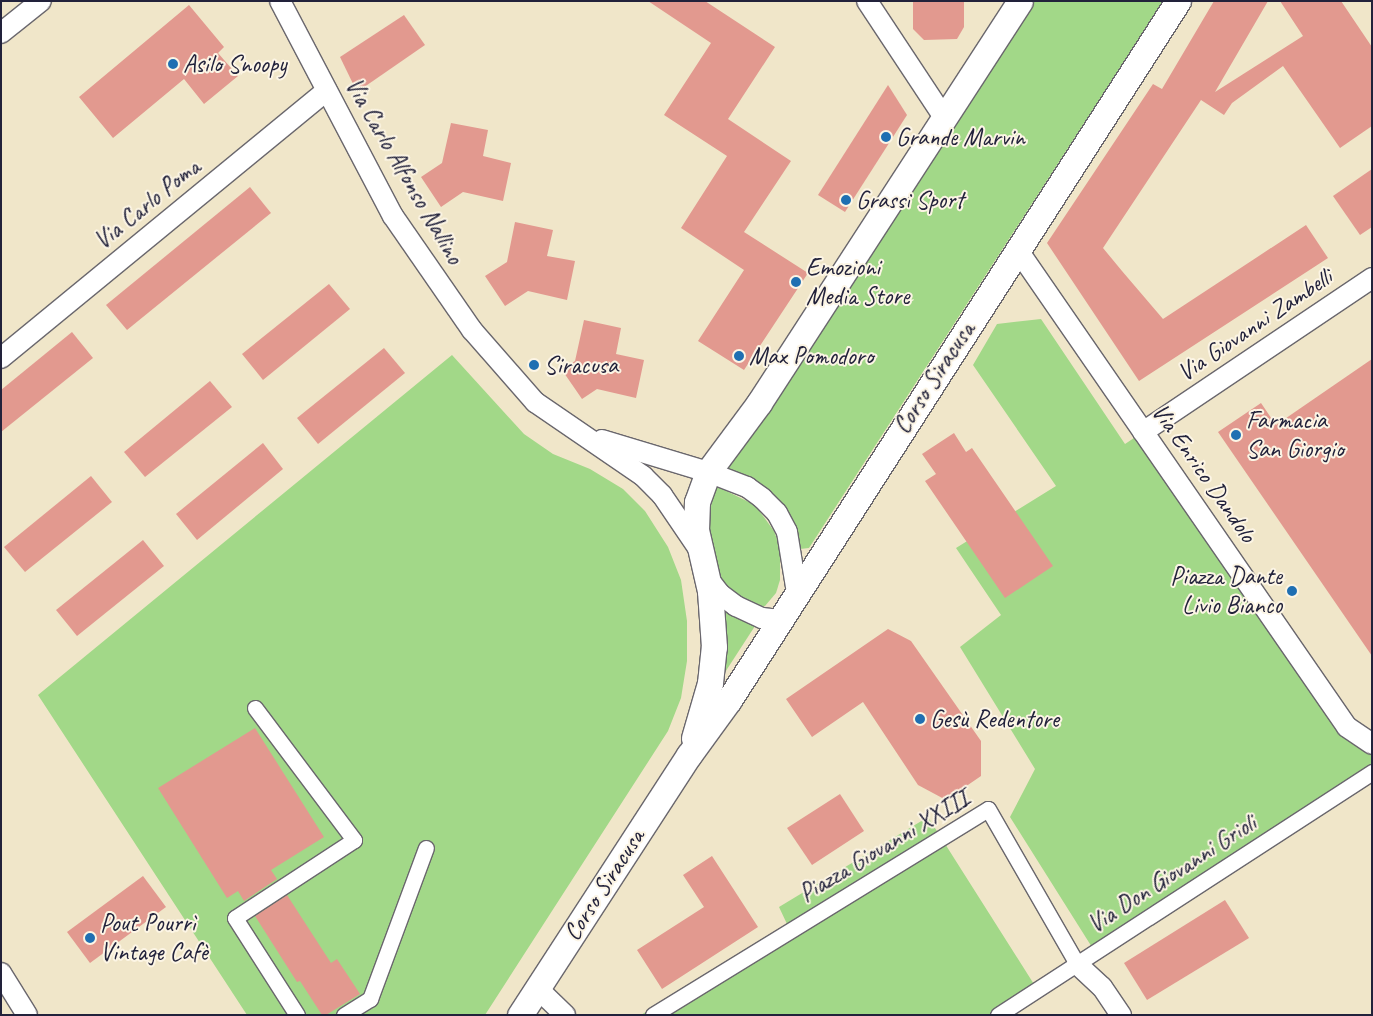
<!DOCTYPE html>
<html>
<head>
<meta charset="utf-8">
<style>
	body { margin:0 }
	#map { position:relative; width:1373px; height:1016px; overflow:hidden; background:#f0e6c9; font-family:Caveat,sans-serif }
	div>[style] { position:absolute }
	.green>* { inset:0; background:#a2d888 }
	.building>* { inset:0; background:#e2998f }
	.roads { filter:drop-shadow(1px 0 #6a676d) drop-shadow(-1px 0 #6a676d) drop-shadow(0 1px #6a676d) drop-shadow(0 -1px #6a676d) }
	.pedestrian>* { height:15px; margin:-7.5px; padding:0 7.5px; transform-origin:7.5px; border-radius:7.5px; background:#fff }
	.minor>* { height:20px; margin:-10px; padding:0 10px; transform-origin:10px; border-radius:10px; background:#fff }
	.tertiary>* { height:25px; margin:-12.5px; padding:0 12.5px; transform-origin:12.5px; border-radius:12.5px; background:#fff }
	.dots>* { width:14px; height:14px; translate:-50% -50%; box-sizing:border-box; border:2px solid #fcf5e5; border-radius:50% }
	span { translate:-50% -50%; white-space:nowrap; text-align:center; line-height:1.15; -webkit-text-stroke:4px #fcf5e5; paint-order:stroke }
	.poi-label { font-size:25px; color:#22223b }
	.left { translate:0 -50%; text-align:left }
	.right { translate:-100% -50%; text-align:right }
	.street-label { font-size:25px; color:#22223b }
	.frame { position:absolute; inset:0; border:2px solid #22223b; pointer-events:none }
</style>
</head>
<body>
<div id="map">
	<div class="green">
		<i style="clip-path:polygon(1032px 1px,1163px 1px,809px 548px,800px 549px,726px 470px)"></i>
		<i style="clip-path:polygon(1041px 319px,1125px 444px,1143px 432px,1372px 744px,1372px 772px,1095px 952px,1010px 817px,1035px 769px,960px 647px,1001px 615px,956px 548px,1056px 486px,973px 365px,997px 324px)"></i>
		<i style="clip-path:polygon(452px 355px,524px 434px,553px 454px,590px 469px,623px 489px,645px 511px,668px 547px,681px 580px,687px 621px,687px 661px,681px 698px,668px 731px,485px 1015px,247px 1015px,38px 695px)"></i>
		<i style="clip-path:polygon(716px 486px,755px 505px,774px 531px,780px 547px,780px 580px,776px 593px,765px 606px,754px 607px,726px 588px,716px 576px,706px 526px)"></i>
		<i style="clip-path:polygon(721px 609px,755px 626px,720px 680px)"></i>
		<i style="clip-path:polygon(928px 817px,1037px 989px,1001px 1015px,641px 1015px,787px 924px,779px 907px)"></i>
	</div>
	<div class="building">
		<i style="clip-path:polygon(648px 1px,705px 1px,775px 47px,728px 119px,791px 161px,744px 232px,808px 273px,744px 370px,698px 341px,744px 270px,681px 228px,727px 156px,664px 115px,711px 43px)"></i>
		<i style="clip-path:polygon(913px 1px,964px 1px,964px 27px,957px 39px,924px 40px,913px 29px)"></i>
		<i style="clip-path:polygon(1214px 1px,1268px 1px,1215px 92px,1303px 36px,1280px 1px,1341px 1px,1372px 47px,1372px 126px,1340px 148px,1283px 66px,1232px 103px,1224px 115px,1201px 100px,1103px 248px,1122px 271px,1163px 319px,1306px 225px,1328px 258px,1139px 381px,1047px 243px,1153px 84px,1162px 89px)"></i>
		<i style="clip-path:polygon(189px 5px,224px 47px,218px 53px,238px 76px,204px 104px,184px 79px,113px 138px,79px 97px)"></i>
		<i style="clip-path:polygon(404px 15px,425px 45px,357px 92px,340px 57px)"></i>
		<i style="clip-path:polygon(888px 85px,907px 115px,845px 212px,818px 195px)"></i>
		<i style="clip-path:polygon(451px 123px,488px 130px,483px 156px,511px 163px,503px 201px,463px 192px,441px 207px,421px 177px,442px 163px)"></i>
		<i style="clip-path:polygon(1372px 169px,1372px 227px,1360px 235px,1333px 196px)"></i>
		<i style="clip-path:polygon(250px 187px,271px 213px,127px 330px,106px 305px)"></i>
		<i style="clip-path:polygon(515px 222px,553px 230px,547px 256px,575px 261px,567px 300px,528px 291px,505px 306px,485px 276px,507px 262px)"></i>
		<i style="clip-path:polygon(329px 284px,350px 309px,263px 380px,242px 354px)"></i>
		<i style="clip-path:polygon(584px 320px,621px 328px,616px 354px,644px 360px,636px 398px,597px 389px,582px 399px,562px 370px,575px 361px)"></i>
		<i style="clip-path:polygon(72px 332px,93px 358px,1px 432px,1px 390px)"></i>
		<i style="clip-path:polygon(384px 348px,405px 373px,318px 444px,297px 418px)"></i>
		<i style="clip-path:polygon(1372px 359px,1372px 656px,1218px 432px,1261px 403px,1276px 425px)"></i>
		<i style="clip-path:polygon(210px 381px,232px 407px,145px 477px,124px 452px)"></i>
		<i style="clip-path:polygon(954px 433px,966px 452px,972px 448px,1053px 566px,1005px 598px,925px 481px,936px 474px,922px 454px)"></i>
		<i style="clip-path:polygon(263px 443px,283px 469px,197px 540px,176px 514px)"></i>
		<i style="clip-path:polygon(91px 476px,112px 502px,25px 572px,4px 547px)"></i>
		<i style="clip-path:polygon(143px 540px,164px 566px,77px 636px,56px 610px)"></i>
		<i style="clip-path:polygon(888px 629px,911px 641px,981px 741px,981px 776px,946px 800px,918px 785px,863px 702px,812px 737px,786px 699px)"></i>
		<i style="clip-path:polygon(255px 728px,324px 837px,271px 870px,277px 879px,244px 901px,238px 891px,227px 898px,158px 788px)"></i>
		<i style="clip-path:polygon(840px 794px,864px 831px,812px 865px,787px 828px)"></i>
		<i style="clip-path:polygon(712px 856px,758px 927px,662px 989px,637px 950px,704px 907px,683px 875px)"></i>
		<i style="clip-path:polygon(143px 876px,166px 907px,90px 963px,67px 932px)"></i>
		<i style="clip-path:polygon(287px 895px,331px 963px,337px 959px,360px 994px,326px 1015px,322px 1015px,300px 981px,297px 982px,255px 916px)"></i>
		<i style="clip-path:polygon(1225px 900px,1249px 938px,1147px 1000px,1124px 963px)"></i>
	</div>
	<div class="roads">
		<div class="pedestrian">
			<i style="left:255px;top:708px;width:165px;rotate:53.1deg"></i>
			<i style="left:354px;top:840px;width:142px;rotate:146.8deg"></i>
			<i style="left:235px;top:918px;width:115px;rotate:57.4deg"></i>
			<i style="left:344px;top:1015px;width:31px;rotate:-32deg"></i>
			<i style="left:370px;top:999px;width:161px;rotate:-69.7deg"></i>
			<i style="left:653px;top:1015px;width:393px;rotate:-31.6deg"></i>
			<i style="left:988px;top:809px;width:179px;rotate:60.1deg"></i>
			<i style="left:998px;top:1015px;width:446px;rotate:-33deg"></i>
		</div>
		<div class="minor">
			<i style="left:280px;top:1px;width:243px;rotate:62.3deg"></i>
			<i style="left:393px;top:216px;width:139px;rotate:55.3deg"></i>
			<i style="left:472px;top:330px;width:96px;rotate:48.8deg"></i>
			<i style="left:535px;top:402px;width:131px;rotate:34.4deg"></i>
			<i style="left:643px;top:476px;width:27px;rotate:45deg"></i>
			<i style="left:662px;top:495px;width:64px;rotate:55.8deg"></i>
			<i style="left:867px;top:1px;width:141px;rotate:56.5deg"></i>
			<i style="left:1px;top:33px;width:51px;rotate:-38.7deg"></i>
			<i style="left:1017px;top:249px;width:581px;rotate:55.38deg"></i>
			<i style="left:1347px;top:727px;width:30px;rotate:34deg"></i>
			<i style="left:1px;top:358px;width:421px;rotate:-39.4deg"></i>
			<i style="left:1143px;top:432px;width:276px;rotate:-33.9deg"></i>
			<i style="left:602px;top:440px;width:111px;rotate:16.8deg"></i>
			<i style="left:708px;top:472px;width:42px;rotate:21deg"></i>
			<i style="left:747px;top:487px;width:19px;rotate:36deg"></i>
			<i style="left:762px;top:498px;width:21px;rotate:45deg"></i>
			<i style="left:777px;top:513px;width:21px;rotate:62deg"></i>
			<i style="left:787px;top:532px;width:62px;rotate:80.7deg"></i>
			<i style="left:706px;top:576px;width:23px;rotate:52deg"></i>
			<i style="left:720px;top:594px;width:20px;rotate:37deg"></i>
			<i style="left:736px;top:606px;width:29px;rotate:25deg"></i>
			<i style="left:762px;top:618px;width:18px;rotate:6deg"></i>
			<i style="left:1077px;top:964px;width:34px;rotate:43deg"></i>
			<i style="left:1102px;top:987px;width:34px;rotate:56deg"></i>
			<i style="left:1px;top:973px;width:49px;rotate:58.2deg"></i>
			<i style="left:537px;top:988px;width:39px;rotate:44deg"></i>
		</div>
		<div class="tertiary">
			<i style="left:694px;top:738px;width:57px;rotate:-73.8deg"></i>
			<i style="left:710px;top:683px;width:36px;rotate:-84deg"></i>
			<i style="left:714px;top:647px;width:56px;rotate:-94.1deg"></i>
			<i style="left:710px;top:591px;width:63px;rotate:-102.9deg"></i>
			<i style="left:696px;top:530px;width:28px;rotate:-88deg"></i>
			<i style="left:697px;top:502px;width:32px;rotate:-70deg"></i>
			<i style="left:708px;top:472px;width:86px;rotate:-53.5deg"></i>
			<i style="left:759px;top:403px;width:479px;rotate:-57deg"></i>
			<i style="left:520px;top:1015px;width:310px;rotate:-57deg"></i>
			<i style="left:689px;top:755px;width:68px;rotate:-54deg"></i>
			<i style="left:729px;top:700px;width:831px;rotate:-57.29deg"></i>
		</div>
	</div>
	<div class="dots">
		<i style="left:173px;top:64px;background:#1f6fb2"></i>
		<i style="left:886px;top:137px;background:#1f6fb2"></i>
		<i style="left:846px;top:200px;background:#1f6fb2"></i>
		<i style="left:796px;top:282px;background:#1f6fb2"></i>
		<i style="left:739px;top:356px;background:#1f6fb2"></i>
		<i style="left:534px;top:365px;background:#1f6fb2"></i>
		<i style="left:1236px;top:435px;background:#1f6fb2"></i>
		<i style="left:1292px;top:591px;background:#1f6fb2"></i>
		<i style="left:920px;top:719px;background:#1f6fb2"></i>
		<i style="left:90px;top:938px;background:#1f6fb2"></i>
	</div>
	<div class="poi-label">
		<span class="left" style="left:183px;top:64px">Asilo Snoopy</span>
		<span class="left" style="left:896px;top:137px">Grande Marvin</span>
		<span class="left" style="left:856px;top:200px">Grassi Sport</span>
		<span class="left" style="left:806px;top:282px">Emozioni<br>Media Store</span>
		<span class="left" style="left:749px;top:356px">Max Pomodoro</span>
		<span class="left" style="left:544px;top:365px">Siracusa</span>
		<span class="left" style="left:1246px;top:435px">Farmacia<br>San Giorgio</span>
		<span class="right" style="left:1282px;top:591px">Piazza Dante<br>Livio Bianco</span>
		<span class="left" style="left:930px;top:719px">Gesù Redentore</span>
		<span class="left" style="left:100px;top:938px">Pout Pourrì<br>Vintage Cafè</span>
	</div>
	<div class="street-label">
		<span style="left:404px;top:171px;rotate:60deg">Via Carlo Alfonso Nallino</span>
		<span style="left:147px;top:204px;rotate:-39deg">Via Carlo Poma</span>
		<span style="left:1255px;top:325px;rotate:-34deg">Via Giovanni Zambelli</span>
		<span style="left:934px;top:378px;rotate:-57deg">Corso Siracusa</span>
		<span style="left:1204px;top:473px;rotate:55deg">Via Enrico Dandolo</span>
		<span style="left:884px;top:846px;rotate:-31deg">Piazza Giovanni XXIII</span>
		<span style="left:1172px;top:874px;rotate:-33deg">Via Don Giovanni Grioli</span>
		<span style="left:604px;top:885px;rotate:-57deg">Corso Siracusa</span>
	</div>
	<div class="frame"></div>
</div>
</body>
</html>
